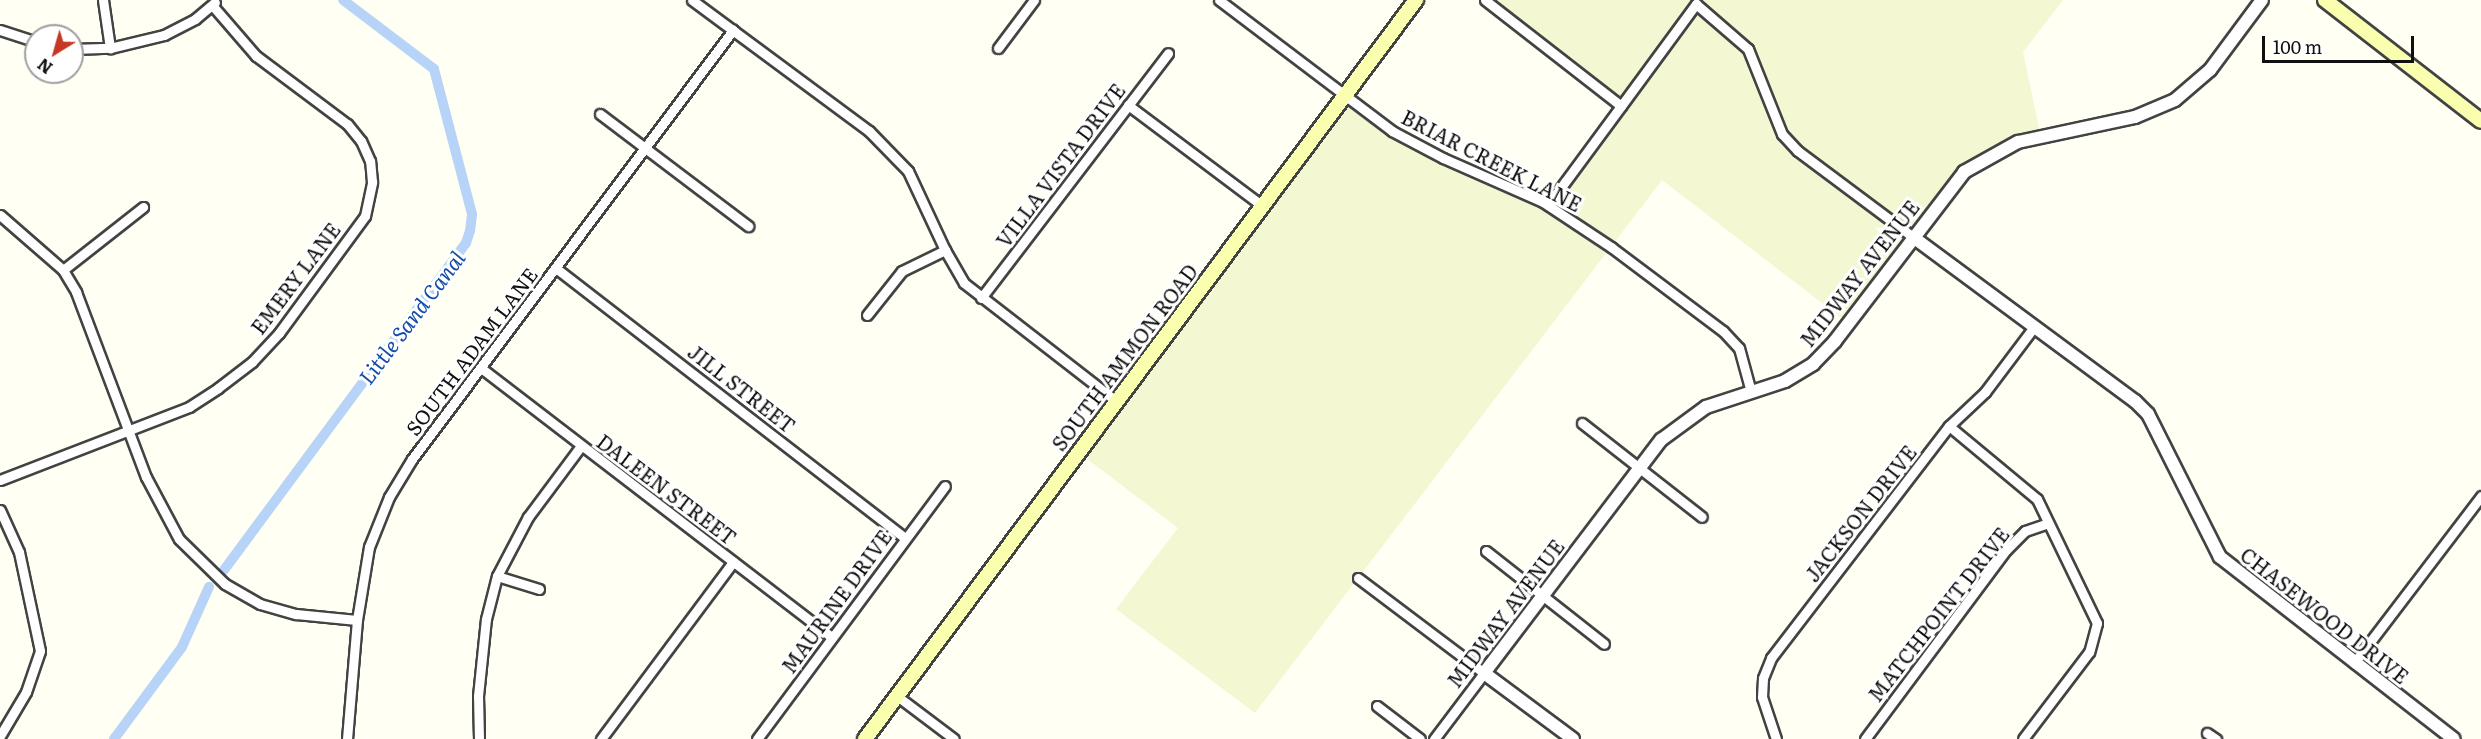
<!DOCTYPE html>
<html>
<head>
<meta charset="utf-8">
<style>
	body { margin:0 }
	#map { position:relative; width:2481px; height:739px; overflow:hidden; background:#fffff4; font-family:Literata,serif }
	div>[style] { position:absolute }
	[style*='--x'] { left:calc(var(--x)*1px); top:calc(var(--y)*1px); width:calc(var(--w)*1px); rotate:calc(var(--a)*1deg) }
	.farmland>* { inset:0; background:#f3f7d2 }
	.canal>* { height:10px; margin:-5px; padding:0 5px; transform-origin:5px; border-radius:5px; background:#b7d4f8 }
	.roads { filter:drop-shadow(2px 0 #434343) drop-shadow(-2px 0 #434343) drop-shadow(0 2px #434343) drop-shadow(0 -2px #434343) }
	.minor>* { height:9px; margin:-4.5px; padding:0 4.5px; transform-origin:4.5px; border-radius:4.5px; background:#fff }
	.tertiary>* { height:12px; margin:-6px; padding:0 6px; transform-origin:6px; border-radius:6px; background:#fff }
	.secondary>* { height:14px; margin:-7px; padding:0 7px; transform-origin:7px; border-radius:7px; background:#f9ffaf }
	span { translate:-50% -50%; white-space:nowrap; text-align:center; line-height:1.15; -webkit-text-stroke:6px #fff; paint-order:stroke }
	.street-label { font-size:20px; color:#101010 }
	.water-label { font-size:21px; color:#144da8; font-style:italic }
	.north { position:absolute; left:24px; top:24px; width:60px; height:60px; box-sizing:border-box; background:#fff; border:2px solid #9f9f9f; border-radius:50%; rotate:217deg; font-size:16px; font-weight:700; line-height:24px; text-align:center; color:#101010 }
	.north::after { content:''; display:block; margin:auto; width:21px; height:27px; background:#c63823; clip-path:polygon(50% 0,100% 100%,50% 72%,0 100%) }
	.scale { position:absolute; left:2262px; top:36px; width:152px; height:27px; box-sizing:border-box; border:3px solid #101010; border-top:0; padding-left:8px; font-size:18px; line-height:21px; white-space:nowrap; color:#101010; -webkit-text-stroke:4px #fff; paint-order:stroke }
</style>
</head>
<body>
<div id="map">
	<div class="farmland">
		<div style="clip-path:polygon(1485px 0,2063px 0,2023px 52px,2041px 137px,1964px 172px,1848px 323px,1662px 180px,1255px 713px,1116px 609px,1178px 528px,1078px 452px,1344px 96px,1392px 131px,1552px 207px,1628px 108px)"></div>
	</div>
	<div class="canal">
		<div style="--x:224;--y:570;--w:407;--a:-53.5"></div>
		<div style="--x:466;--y:243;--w:13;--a:-72"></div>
		<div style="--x:470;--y:231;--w:17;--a:-83"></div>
		<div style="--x:472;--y:214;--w:150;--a:-104.7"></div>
		<div style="--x:434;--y:69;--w:114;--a:-142.8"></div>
		<div style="--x:114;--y:739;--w:114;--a:-53.5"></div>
		<div style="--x:182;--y:647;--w:66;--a:-65.8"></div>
	</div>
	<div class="roads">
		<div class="minor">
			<div style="--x:103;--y:0;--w:49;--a:81.7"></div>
			<div style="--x:692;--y:0;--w:220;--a:36.5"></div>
			<div style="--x:869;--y:131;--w:56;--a:45.7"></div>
			<div style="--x:908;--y:171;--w:87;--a:64.9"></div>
			<div style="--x:945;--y:250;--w:38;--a:60"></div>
			<div style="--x:964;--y:283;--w:192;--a:37.8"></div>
			<div style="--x:1219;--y:0;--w:217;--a:37.1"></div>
			<div style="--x:1392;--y:131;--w:58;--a:27.9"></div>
			<div style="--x:1443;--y:158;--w:109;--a:23.7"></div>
			<div style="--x:1543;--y:202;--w:82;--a:33.5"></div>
			<div style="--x:1611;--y:247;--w:140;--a:36.9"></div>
			<div style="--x:1723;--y:331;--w:23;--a:47"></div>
			<div style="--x:1739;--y:348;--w:46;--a:74.7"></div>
			<div style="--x:1485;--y:0;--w:172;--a:37.9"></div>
			<div style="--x:1621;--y:106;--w:123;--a:126.4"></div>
			<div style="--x:0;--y:30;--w:38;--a:18"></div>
			<div style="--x:998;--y:48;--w:60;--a:-53.1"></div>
			<div style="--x:72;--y:49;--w:38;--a:-2"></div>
			<div style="--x:110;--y:48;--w:56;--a:-13.5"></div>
			<div style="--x:164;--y:35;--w:35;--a:-27"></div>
			<div style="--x:195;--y:19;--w:26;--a:-40"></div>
			<div style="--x:1128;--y:105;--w:166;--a:36.9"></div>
			<div style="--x:1621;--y:106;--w:127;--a:-53.7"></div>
			<div style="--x:1696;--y:4;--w:69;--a:40.9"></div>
			<div style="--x:1748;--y:49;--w:92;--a:68.2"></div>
			<div style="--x:1782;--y:134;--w:23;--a:47"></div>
			<div style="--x:1798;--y:151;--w:144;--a:36.8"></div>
			<div style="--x:600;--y:114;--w:186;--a:37.1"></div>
			<div style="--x:0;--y:215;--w:84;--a:41.1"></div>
			<div style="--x:63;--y:270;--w:26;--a:59"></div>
			<div style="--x:76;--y:292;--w:198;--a:69.3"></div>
			<div style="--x:146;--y:477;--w:70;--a:62"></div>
			<div style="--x:179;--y:539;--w:64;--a:44.4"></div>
			<div style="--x:225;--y:584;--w:40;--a:29.7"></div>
			<div style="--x:260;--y:604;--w:37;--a:16"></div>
			<div style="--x:296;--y:614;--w:61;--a:5.6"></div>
			<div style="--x:557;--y:269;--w:440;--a:37.7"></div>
			<div style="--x:63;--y:270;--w:102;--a:-38.2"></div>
			<div style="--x:981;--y:298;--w:308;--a:-52.6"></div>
			<div style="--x:867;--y:315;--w:56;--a:-51.5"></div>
			<div style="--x:902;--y:271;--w:48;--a:-26"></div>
			<div style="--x:481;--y:368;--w:442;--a:37.5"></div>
			<div style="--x:1582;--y:423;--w:152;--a:38.1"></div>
			<div style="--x:1949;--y:426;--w:114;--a:39.7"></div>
			<div style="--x:2037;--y:499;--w:138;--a:64.2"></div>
			<div style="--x:2097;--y:623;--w:30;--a:105"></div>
			<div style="--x:2089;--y:652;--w:109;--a:127.2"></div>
			<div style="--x:0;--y:480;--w:203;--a:-21.1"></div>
			<div style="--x:189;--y:407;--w:35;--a:-33"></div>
			<div style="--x:218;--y:388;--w:43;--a:-37.4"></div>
			<div style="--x:252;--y:362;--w:40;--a:-47"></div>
			<div style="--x:279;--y:333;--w:145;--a:-53.7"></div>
			<div style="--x:365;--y:216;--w:35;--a:-78"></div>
			<div style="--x:372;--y:182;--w:21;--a:-95"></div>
			<div style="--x:370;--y:161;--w:22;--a:-114"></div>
			<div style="--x:361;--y:141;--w:22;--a:-129"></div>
			<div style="--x:347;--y:124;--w:114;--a:-143.2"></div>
			<div style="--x:256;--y:56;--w:67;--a:-130.8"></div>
			<div style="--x:0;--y:510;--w:46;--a:65.7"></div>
			<div style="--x:19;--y:552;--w:101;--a:78"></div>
			<div style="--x:40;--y:651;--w:43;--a:108.9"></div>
			<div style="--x:26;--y:692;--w:51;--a:120.6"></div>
			<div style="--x:1486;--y:551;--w:150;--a:38.2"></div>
			<div style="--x:497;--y:576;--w:44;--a:17.2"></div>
			<div style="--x:1358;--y:578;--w:158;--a:37"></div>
			<div style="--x:1484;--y:673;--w:83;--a:127.1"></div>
			<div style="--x:2354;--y:663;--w:210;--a:-52.7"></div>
			<div style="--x:897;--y:696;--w:71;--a:37"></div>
			<div style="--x:1377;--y:706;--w:54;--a:37.5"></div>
			<div style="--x:2207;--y:733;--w:11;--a:34"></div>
			<div style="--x:347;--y:739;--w:119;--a:-85.2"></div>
			<div style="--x:357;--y:620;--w:74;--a:-80.7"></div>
			<div style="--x:369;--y:547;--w:54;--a:-68.2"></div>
			<div style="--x:389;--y:497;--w:44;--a:-58.8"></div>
			<div style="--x:412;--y:459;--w:536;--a:-53.19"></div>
			<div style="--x:479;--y:739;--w:43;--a:-91.3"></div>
			<div style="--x:478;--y:696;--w:77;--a:-84.1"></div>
			<div style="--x:486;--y:619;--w:44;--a:-75.7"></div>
			<div style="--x:497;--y:576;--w:67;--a:-62.3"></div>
			<div style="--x:528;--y:517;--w:89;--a:-53.3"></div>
			<div style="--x:601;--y:739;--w:221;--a:-53.3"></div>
			<div style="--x:757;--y:739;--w:315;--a:-53.4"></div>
			<div style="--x:1776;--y:739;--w:44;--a:-108.4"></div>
			<div style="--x:1762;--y:697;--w:19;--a:-87"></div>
			<div style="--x:1763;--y:678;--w:22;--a:-68"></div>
			<div style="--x:1771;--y:658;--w:292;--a:-52.5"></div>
			<div style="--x:1949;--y:426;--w:50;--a:-43.4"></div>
			<div style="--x:1985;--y:392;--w:81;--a:-53"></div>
			<div style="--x:1865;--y:739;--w:236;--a:-53.3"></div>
			<div style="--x:2006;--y:550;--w:27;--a:-45"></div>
			<div style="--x:2025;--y:531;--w:24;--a:-19"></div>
		</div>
		<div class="tertiary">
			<div style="--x:1913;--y:237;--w:276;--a:36.5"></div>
			<div style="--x:2135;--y:401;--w:18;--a:45"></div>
			<div style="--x:2148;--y:414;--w:160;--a:63.3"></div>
			<div style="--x:2220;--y:557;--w:296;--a:37.9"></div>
			<div style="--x:1573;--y:739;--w:111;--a:-143.4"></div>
			<div style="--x:1484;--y:673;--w:293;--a:-52.8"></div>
			<div style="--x:1661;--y:440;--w:56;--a:-36.3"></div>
			<div style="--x:1706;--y:407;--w:83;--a:-18.2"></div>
			<div style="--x:1785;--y:381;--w:33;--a:-31"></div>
			<div style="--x:1813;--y:364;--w:32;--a:-46"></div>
			<div style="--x:1835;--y:341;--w:213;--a:-52.6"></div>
			<div style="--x:1964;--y:172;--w:62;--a:-29.1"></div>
			<div style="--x:2018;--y:142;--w:120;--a:-12.1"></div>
			<div style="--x:2135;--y:117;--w:43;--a:-23"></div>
			<div style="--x:2175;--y:100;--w:46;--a:-40.6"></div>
			<div style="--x:2210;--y:70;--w:87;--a:-53.4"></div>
		</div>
		<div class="secondary">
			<div style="--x:2325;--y:0;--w:197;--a:37.8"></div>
			<div style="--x:865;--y:739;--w:922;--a:-53.29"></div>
		</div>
	</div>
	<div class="street-label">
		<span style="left:1492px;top:160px;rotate:27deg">BRIAR CREEK LANE</span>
		<span style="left:1060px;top:165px;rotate:-53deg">VILLA VISTA DRIVE</span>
		<span style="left:1859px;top:273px;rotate:-52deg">MIDWAY AVENUE</span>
		<span style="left:295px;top:278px;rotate:-53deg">EMERY LANE</span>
		<span style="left:471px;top:351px;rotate:-53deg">SOUTH ADAM LANE</span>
		<span style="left:1124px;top:357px;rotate:-53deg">SOUTH AMMON ROAD</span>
		<span style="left:742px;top:388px;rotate:38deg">JILL STREET</span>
		<span style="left:667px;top:489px;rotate:37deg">DALEEN STREET</span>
		<span style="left:1860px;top:513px;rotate:-52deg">JACKSON DRIVE</span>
		<span style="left:836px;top:601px;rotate:-54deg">MAURINE DRIVE</span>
		<span style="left:1505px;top:613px;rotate:-53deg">MIDWAY AVENUE</span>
		<span style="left:1938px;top:614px;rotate:-52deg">MATCHPOINT DRIVE</span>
		<span style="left:2325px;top:615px;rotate:38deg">CHASEWOOD DRIVE</span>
	</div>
	<div class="water-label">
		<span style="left:411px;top:317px;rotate:-53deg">Little Sand Canal</span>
	</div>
	<div class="north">N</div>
	<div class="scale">100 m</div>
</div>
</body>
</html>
